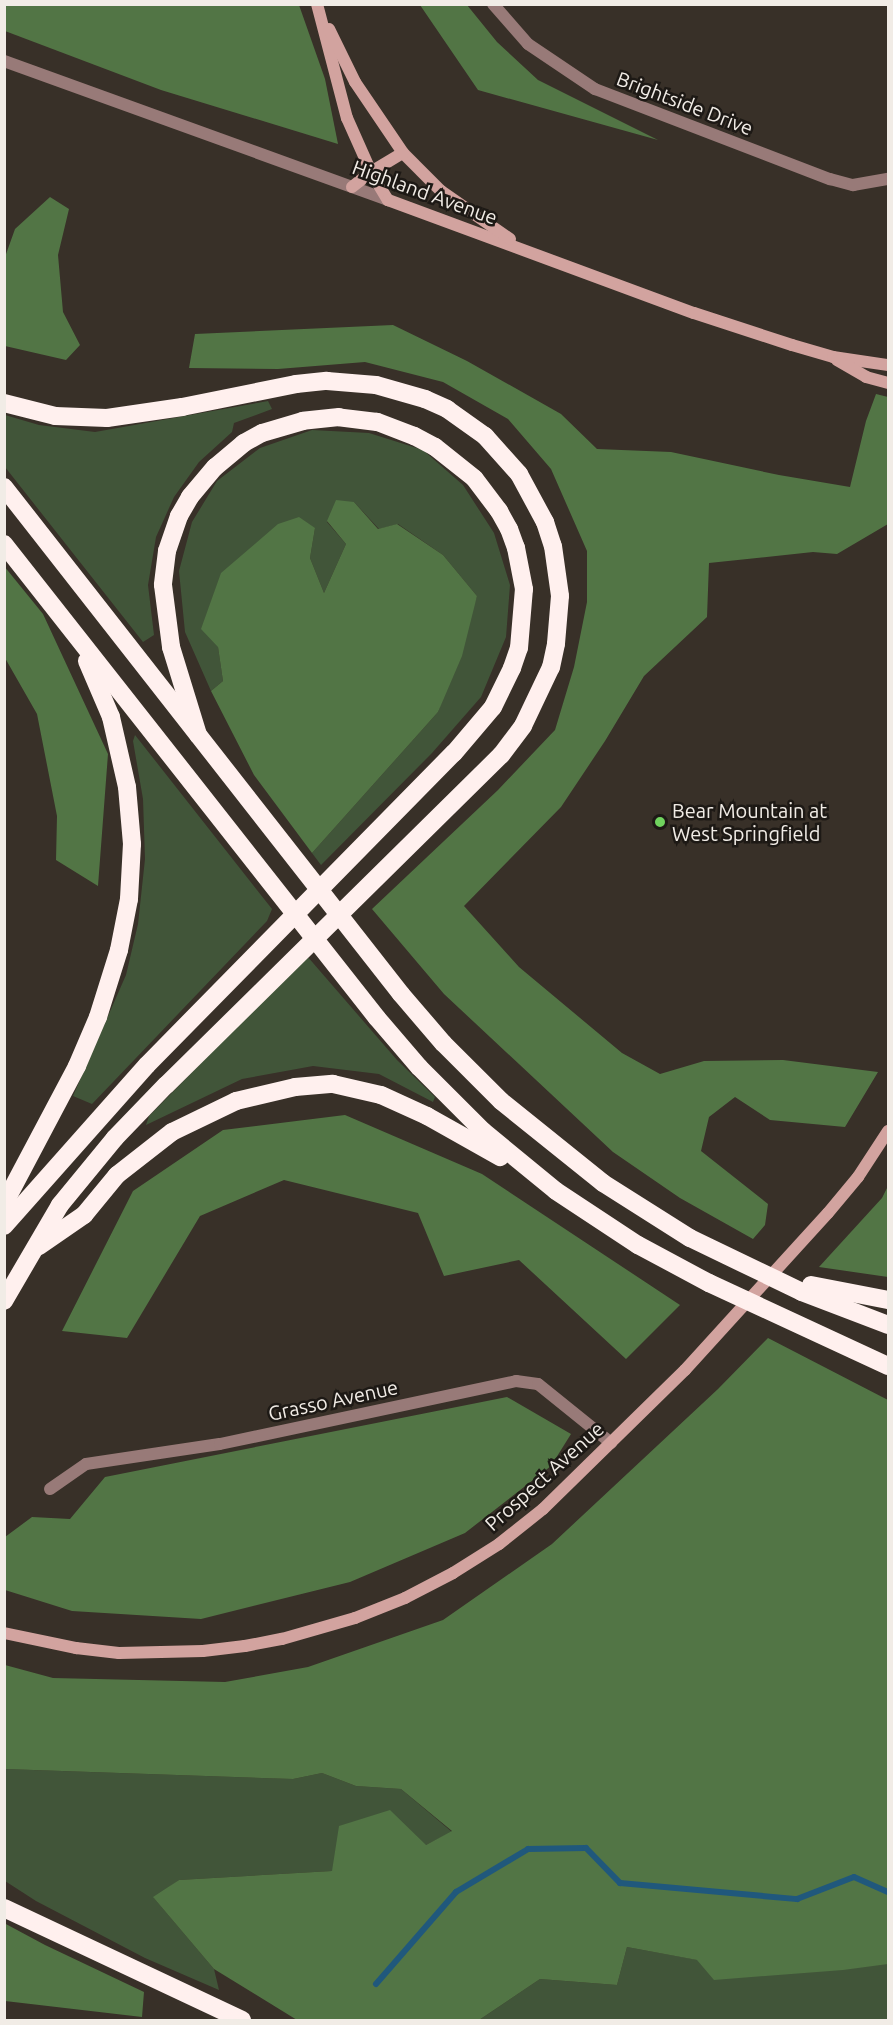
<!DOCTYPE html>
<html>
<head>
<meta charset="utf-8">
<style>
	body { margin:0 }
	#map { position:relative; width:893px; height:2025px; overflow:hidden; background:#383028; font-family:Ubuntu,sans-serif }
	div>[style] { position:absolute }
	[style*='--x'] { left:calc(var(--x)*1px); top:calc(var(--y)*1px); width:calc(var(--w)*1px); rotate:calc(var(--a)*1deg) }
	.green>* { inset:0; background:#415539 }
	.forest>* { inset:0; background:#527545 }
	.stream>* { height:6px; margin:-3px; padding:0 3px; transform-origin:3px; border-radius:3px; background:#20587c }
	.street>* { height:12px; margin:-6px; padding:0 6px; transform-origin:6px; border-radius:6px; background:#987a78 }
	.secondary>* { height:12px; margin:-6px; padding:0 6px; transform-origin:6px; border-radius:6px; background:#d2a39f }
	.highway>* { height:18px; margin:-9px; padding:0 9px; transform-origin:9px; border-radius:9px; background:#fff0ee }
	.dots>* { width:16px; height:16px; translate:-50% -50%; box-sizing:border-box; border:3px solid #1d1915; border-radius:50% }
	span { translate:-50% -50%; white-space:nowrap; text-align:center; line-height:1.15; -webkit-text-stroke:5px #1d1915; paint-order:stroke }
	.street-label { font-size:20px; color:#f1ece6 }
	.poi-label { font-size:20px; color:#f1ece6 }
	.left { translate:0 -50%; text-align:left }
	.frame { position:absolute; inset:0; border:6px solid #f1ece6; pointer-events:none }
</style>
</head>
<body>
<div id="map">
	<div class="green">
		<div style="clip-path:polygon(268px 401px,272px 409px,234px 423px,232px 432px,199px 462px,174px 497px,156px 537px,148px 585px,154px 635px,143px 642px,5px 467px,5px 415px,39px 425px,95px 432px)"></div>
		<div style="clip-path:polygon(312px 430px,369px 433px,423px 450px,463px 485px,494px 533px,510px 585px,506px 637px,481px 697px,432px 753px,321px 865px,312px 853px,438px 712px,477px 596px,443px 555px,398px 524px,379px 529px,354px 502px,327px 522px,346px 544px,324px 593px,310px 558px,315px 528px,218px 647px,223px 681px,211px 691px,185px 632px,179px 571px,192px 522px,217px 481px,260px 448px)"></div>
		<div style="clip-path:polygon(135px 735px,272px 909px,267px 921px,92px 1104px,73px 1096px,126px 975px,138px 924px,145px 859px,143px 799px,133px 741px)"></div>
		<div style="clip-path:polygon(307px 956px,397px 1060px,435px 1097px,433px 1102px,379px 1074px,313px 1066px,242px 1079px,146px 1125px,149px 1116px)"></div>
		<div style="clip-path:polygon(4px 1769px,293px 1779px,322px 1773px,356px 1786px,401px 1789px,452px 1832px,426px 1845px,332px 1871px,179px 1880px,154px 1898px,214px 1969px,219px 1990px,145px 1958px,36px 1901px,5px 1881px)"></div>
		<div style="clip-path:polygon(627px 1947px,698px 1960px,886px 1963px,888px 1964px,888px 2020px,479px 2020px,540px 1979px,617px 1985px)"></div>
	</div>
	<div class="forest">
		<div style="clip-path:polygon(4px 5px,299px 5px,325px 79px,338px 144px,161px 90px,5px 31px)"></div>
		<div style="clip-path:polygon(420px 5px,467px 5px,497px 42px,538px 80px,658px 140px,478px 90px)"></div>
		<div style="clip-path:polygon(50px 197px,69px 209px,58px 255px,63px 312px,80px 345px,66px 360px,5px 346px,5px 257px,15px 229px)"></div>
		<div style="clip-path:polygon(393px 325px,467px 361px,561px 414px,597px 449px,671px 452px,779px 475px,850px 487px,866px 421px,876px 394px,888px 397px,888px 524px,837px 554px,813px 552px,709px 563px,707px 617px,644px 676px,605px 741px,561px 807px,464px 906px,519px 967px,622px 1053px,660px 1074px,704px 1061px,783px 1060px,878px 1072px,845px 1127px,770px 1120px,735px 1097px,709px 1117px,701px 1151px,768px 1204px,765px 1225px,753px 1239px,680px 1198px,613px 1152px,444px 994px,372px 909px,498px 790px,555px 730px,574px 667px,587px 602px,587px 551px,551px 469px,508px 419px,443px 382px,365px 362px,278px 369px,189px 368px,195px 334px)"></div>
		<div style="clip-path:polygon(336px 500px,354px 502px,378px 529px,397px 524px,443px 555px,477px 596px,462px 656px,438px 712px,312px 853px,254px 775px,211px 691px,223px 681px,218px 647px,201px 629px,221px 573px,278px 524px,299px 517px,315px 528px,310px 558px,324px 593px,346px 544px,327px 521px)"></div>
		<div style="clip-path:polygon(4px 566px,43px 614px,108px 754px,98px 886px,56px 860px,57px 816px,37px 714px,5px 658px)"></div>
		<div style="clip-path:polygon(345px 1115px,482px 1174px,680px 1305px,626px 1359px,519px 1260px,444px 1276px,418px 1213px,284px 1180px,200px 1216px,127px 1338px,62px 1331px,133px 1191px,223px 1130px)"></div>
		<div style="clip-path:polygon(888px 1186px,888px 1277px,819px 1267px,882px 1198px)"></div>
		<div style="clip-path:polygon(768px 1338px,888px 1400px,888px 1964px,843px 1970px,714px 1980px,697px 1960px,627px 1947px,617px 1985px,540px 1979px,479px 2020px,297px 2020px,214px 1969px,153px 1897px,179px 1880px,332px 1871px,339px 1826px,390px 1810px,426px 1845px,452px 1831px,401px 1789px,356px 1786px,322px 1773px,293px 1779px,5px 1769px,5px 1665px,53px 1678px,225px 1682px,308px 1667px,443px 1620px,552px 1544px,718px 1389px)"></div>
		<div style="clip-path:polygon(507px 1397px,571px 1434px,551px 1466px,465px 1533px,350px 1582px,201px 1619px,72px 1611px,5px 1590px,5px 1537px,32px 1517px,70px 1519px,105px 1477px)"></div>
		<div style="clip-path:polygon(4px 1923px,45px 1945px,144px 1992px,142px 2017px,5px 2001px)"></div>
	</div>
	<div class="stream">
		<div style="--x:376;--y:1984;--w:122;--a:-49"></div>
		<div style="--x:456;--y:1892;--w:84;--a:-30.8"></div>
		<div style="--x:528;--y:1849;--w:58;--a:-1"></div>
		<div style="--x:586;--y:1848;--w:49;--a:45.8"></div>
		<div style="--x:620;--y:1883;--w:178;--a:5.2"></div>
		<div style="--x:797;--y:1899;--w:61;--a:-21.1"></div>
		<div style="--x:854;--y:1877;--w:37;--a:24"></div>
	</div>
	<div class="street">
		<div style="--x:493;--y:4;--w:53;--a:48.8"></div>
		<div style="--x:528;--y:44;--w:81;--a:33.9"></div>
		<div style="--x:595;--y:89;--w:252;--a:21"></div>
		<div style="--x:830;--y:179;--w:24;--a:15"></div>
		<div style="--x:853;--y:185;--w:36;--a:-10"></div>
		<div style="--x:4;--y:61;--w:408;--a:19.9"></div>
		<div style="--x:50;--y:1489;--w:44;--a:-34.8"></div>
		<div style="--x:86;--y:1464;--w:135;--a:-8.5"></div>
		<div style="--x:220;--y:1444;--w:303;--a:-12"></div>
		<div style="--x:516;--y:1381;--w:22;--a:8"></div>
		<div style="--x:538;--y:1384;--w:94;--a:38.9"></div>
	</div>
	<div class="secondary">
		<div style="--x:317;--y:4;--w:118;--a:75.3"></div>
		<div style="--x:347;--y:118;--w:59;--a:66"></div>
		<div style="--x:371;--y:172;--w:33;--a:59"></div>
		<div style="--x:388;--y:200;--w:326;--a:20.3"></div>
		<div style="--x:694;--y:313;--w:103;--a:18.1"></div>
		<div style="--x:792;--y:345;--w:43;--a:16.3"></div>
		<div style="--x:833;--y:357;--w:56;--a:8.3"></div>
		<div style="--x:329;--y:29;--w:59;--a:63.9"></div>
		<div style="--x:355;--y:82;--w:86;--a:55.9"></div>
		<div style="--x:403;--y:153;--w:54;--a:45"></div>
		<div style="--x:441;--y:191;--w:84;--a:34.8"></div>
		<div style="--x:352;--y:187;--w:24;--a:-38"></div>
		<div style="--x:371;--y:172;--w:37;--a:-31"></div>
		<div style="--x:837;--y:360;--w:34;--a:30"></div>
		<div style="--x:866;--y:377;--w:23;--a:15"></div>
		<div style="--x:4;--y:1633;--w:74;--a:11.8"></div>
		<div style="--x:76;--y:1648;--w:43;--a:6.6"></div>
		<div style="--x:119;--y:1653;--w:84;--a:-1.4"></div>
		<div style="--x:203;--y:1651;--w:42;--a:-6.8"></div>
		<div style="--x:245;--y:1646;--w:38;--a:-11"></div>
		<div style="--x:282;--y:1639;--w:76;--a:-16"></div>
		<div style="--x:355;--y:1618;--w:54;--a:-21.8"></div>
		<div style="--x:405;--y:1598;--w:54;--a:-27.5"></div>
		<div style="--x:453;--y:1573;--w:54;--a:-32.2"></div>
		<div style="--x:499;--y:1544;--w:56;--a:-38.5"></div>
		<div style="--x:543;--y:1509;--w:199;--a:-44.4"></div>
		<div style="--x:685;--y:1370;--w:212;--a:-47.7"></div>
		<div style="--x:828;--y:1213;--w:47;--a:-50.2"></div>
		<div style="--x:858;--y:1177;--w:55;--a:-56.9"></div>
	</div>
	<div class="highway">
		<div style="--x:4;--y:403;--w:53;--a:14.3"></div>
		<div style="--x:55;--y:416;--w:52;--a:2.2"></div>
		<div style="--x:107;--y:418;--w:76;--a:-8.3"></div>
		<div style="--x:182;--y:407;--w:116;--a:-11.4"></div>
		<div style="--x:296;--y:384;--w:31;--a:-6"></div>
		<div style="--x:327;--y:381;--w:49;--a:4.7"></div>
		<div style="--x:376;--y:385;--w:51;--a:15.9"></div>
		<div style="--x:425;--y:399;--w:24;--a:24"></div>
		<div style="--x:447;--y:409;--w:47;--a:35.4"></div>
		<div style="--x:485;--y:436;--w:51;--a:48.2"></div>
		<div style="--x:519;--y:474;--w:55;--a:61.6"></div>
		<div style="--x:545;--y:522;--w:25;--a:72"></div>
		<div style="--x:553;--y:546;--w:50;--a:82"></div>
		<div style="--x:560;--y:596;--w:48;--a:94.8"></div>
		<div style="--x:556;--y:644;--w:24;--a:102"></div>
		<div style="--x:551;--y:667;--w:65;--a:115.4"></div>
		<div style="--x:523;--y:726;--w:36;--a:127"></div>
		<div style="--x:501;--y:755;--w:470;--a:135.4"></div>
		<div style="--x:166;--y:1085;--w:74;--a:133.9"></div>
		<div style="--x:115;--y:1138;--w:87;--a:129.4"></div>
		<div style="--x:60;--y:1205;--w:111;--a:120.3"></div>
		<div style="--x:4;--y:487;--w:644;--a:51.94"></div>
		<div style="--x:401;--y:994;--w:65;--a:49.4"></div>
		<div style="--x:443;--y:1043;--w:82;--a:45"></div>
		<div style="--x:501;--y:1101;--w:131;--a:38.8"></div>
		<div style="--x:603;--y:1183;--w:103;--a:32.3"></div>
		<div style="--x:690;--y:1238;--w:124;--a:25.7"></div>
		<div style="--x:802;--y:1292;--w:92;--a:21"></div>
		<div style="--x:4;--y:544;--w:603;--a:51.8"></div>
		<div style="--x:377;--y:1018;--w:65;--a:49.4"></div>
		<div style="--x:419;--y:1067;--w:91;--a:45"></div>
		<div style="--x:483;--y:1131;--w:94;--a:39.4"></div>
		<div style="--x:556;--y:1191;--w:98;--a:33.4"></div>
		<div style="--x:638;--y:1245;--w:81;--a:28.2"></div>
		<div style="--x:709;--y:1283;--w:197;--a:24.9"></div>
		<div style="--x:4;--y:1204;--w:156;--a:-62.1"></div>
		<div style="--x:77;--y:1066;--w:53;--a:-66.8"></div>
		<div style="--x:98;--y:1017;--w:70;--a:-72.6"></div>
		<div style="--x:119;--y:950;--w:52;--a:-78.9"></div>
		<div style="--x:129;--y:899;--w:55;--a:-86.9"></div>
		<div style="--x:132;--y:844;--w:57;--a:-95"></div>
		<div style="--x:127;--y:787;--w:72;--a:-102.9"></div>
		<div style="--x:111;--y:717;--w:61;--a:-113.2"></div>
		<div style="--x:4;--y:1226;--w:215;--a:-48.4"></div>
		<div style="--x:147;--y:1065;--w:438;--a:-45.5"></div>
		<div style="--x:454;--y:753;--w:60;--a:-49.7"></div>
		<div style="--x:493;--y:707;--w:43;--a:-64"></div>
		<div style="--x:512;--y:668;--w:21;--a:-71"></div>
		<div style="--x:519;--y:648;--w:59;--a:-85.2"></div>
		<div style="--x:524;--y:589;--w:42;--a:-101"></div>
		<div style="--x:516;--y:548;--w:20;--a:-110"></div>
		<div style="--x:509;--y:529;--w:21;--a:-119"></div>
		<div style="--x:499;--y:511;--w:41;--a:-127.1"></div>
		<div style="--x:474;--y:478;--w:50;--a:-141.5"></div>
		<div style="--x:435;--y:447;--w:24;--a:-152"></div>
		<div style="--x:414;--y:436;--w:40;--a:-159"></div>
		<div style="--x:377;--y:422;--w:38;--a:-173"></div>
		<div style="--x:339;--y:417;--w:36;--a:174"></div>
		<div style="--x:303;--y:421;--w:43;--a:163.7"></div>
		<div style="--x:262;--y:433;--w:21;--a:151"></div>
		<div style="--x:244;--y:443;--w:38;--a:140"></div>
		<div style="--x:215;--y:467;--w:39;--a:130"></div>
		<div style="--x:190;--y:497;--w:22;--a:120"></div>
		<div style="--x:179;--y:516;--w:37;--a:109"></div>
		<div style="--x:167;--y:551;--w:34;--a:97"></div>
		<div style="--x:163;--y:585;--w:63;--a:82.6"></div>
		<div style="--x:171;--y:647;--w:92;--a:72.9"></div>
		<div style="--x:39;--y:1246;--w:55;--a:-34.6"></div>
		<div style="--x:84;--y:1215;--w:52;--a:-50.5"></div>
		<div style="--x:117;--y:1175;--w:70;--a:-38"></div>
		<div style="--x:172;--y:1132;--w:71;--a:-25.8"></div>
		<div style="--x:236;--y:1101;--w:61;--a:-13.3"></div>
		<div style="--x:295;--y:1087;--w:38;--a:-5"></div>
		<div style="--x:333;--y:1084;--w:49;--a:12.9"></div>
		<div style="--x:381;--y:1095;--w:51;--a:24.5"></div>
		<div style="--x:427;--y:1116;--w:84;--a:29.3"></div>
		<div style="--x:811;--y:1285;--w:78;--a:11"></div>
		<div style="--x:4;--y:1908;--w:263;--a:25.2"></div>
	</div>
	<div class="dots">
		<div style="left:660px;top:822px;background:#70d35e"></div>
	</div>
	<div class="street-label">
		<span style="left:685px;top:103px;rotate:21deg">Brightside Drive</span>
		<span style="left:425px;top:192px;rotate:20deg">Highland Avenue</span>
		<span style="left:333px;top:1400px;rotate:-12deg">Grasso Avenue</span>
		<span style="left:544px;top:1476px;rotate:-42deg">Prospect Avenue</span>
	</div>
	<div class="poi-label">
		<span class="left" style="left:672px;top:822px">Bear Mountain at<br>West Springfield</span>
	</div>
	<div class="frame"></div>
</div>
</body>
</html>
